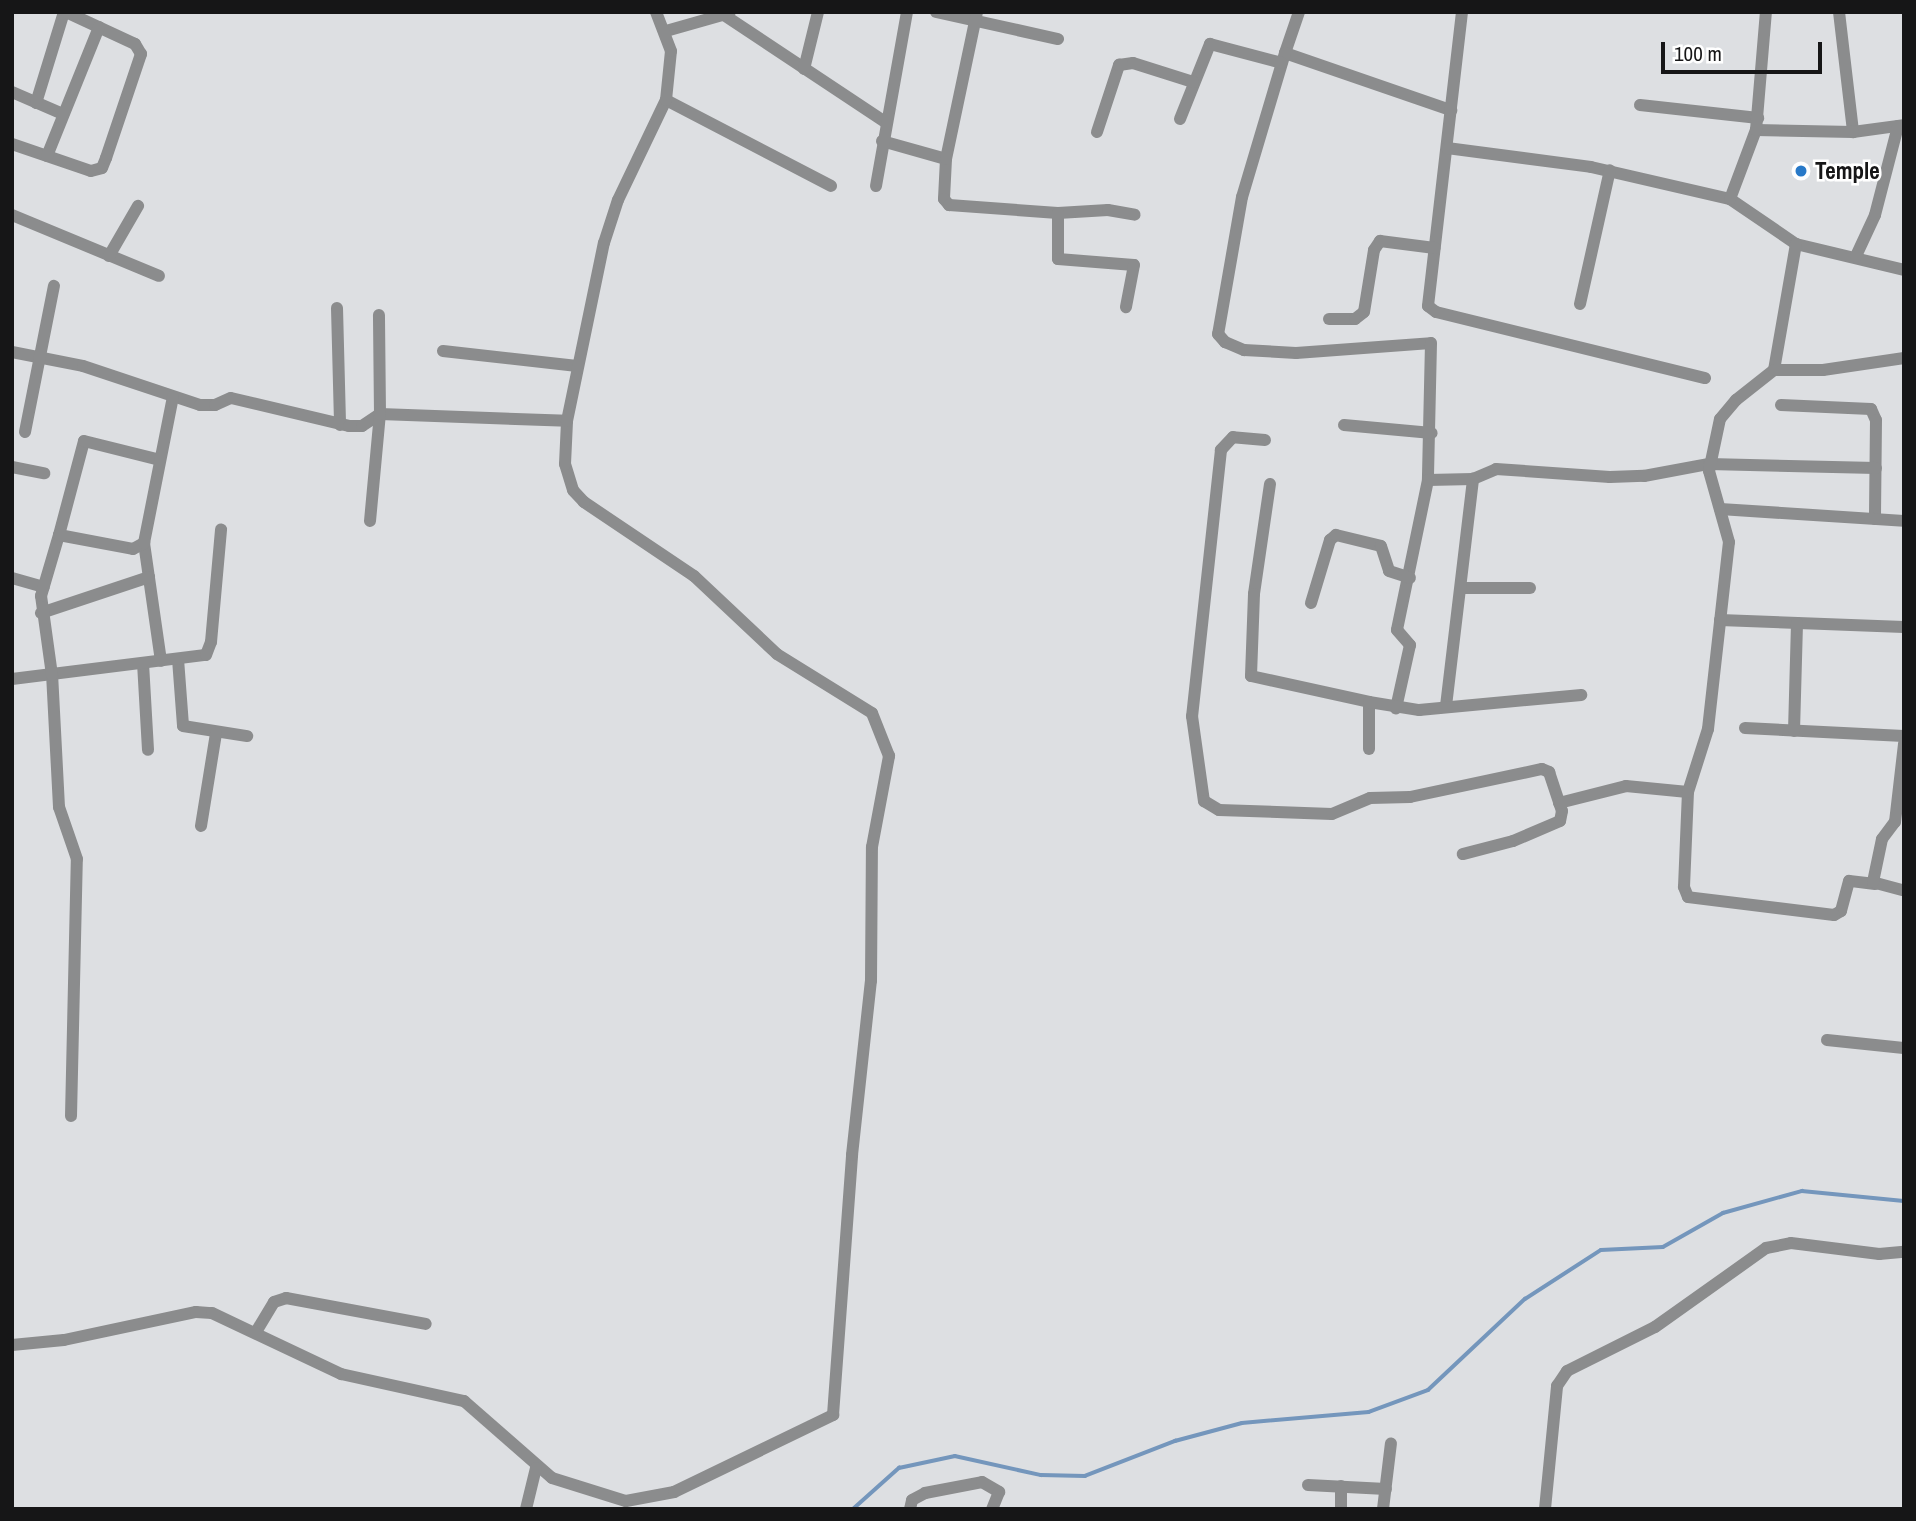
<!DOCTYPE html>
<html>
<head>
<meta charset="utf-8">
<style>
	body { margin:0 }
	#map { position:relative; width:1916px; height:1521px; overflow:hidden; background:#dddfe2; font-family:"Archivo Narrow",sans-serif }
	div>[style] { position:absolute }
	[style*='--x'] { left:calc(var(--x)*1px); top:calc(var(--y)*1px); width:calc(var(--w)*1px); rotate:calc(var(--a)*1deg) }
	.stream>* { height:3.5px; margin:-1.75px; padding:0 1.75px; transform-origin:1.75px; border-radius:1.75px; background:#7496bc }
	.minor>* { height:12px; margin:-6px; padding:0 6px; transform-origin:6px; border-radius:6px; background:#8b8c8d }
	.dots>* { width:19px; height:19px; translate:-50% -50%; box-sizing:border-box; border:4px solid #fff; border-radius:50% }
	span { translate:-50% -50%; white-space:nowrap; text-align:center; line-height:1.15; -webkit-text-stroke:5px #fff; paint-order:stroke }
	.poi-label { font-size:23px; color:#161617; font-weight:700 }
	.left { translate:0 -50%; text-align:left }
	.frame { position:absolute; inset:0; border:14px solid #161617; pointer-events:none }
	.scale { position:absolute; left:1661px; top:42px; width:161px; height:32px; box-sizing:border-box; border:4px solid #161617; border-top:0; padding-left:9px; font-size:21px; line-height:24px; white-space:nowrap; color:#161617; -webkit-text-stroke:5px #fff; paint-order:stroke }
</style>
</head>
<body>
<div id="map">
	<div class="stream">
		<div style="--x:853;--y:1509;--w:62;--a:-41.7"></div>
		<div style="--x:899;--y:1468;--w:57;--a:-12.1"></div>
		<div style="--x:955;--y:1456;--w:88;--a:12.5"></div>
		<div style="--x:1041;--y:1475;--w:44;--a:1.3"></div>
		<div style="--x:1085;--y:1476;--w:97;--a:-21.3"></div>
		<div style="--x:1175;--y:1441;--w:69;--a:-15"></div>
		<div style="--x:1242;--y:1423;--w:127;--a:-5"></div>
		<div style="--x:1369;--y:1412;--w:63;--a:-20.4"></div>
		<div style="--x:1428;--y:1390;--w:133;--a:-43.2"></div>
		<div style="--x:1525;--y:1299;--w:90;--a:-32.8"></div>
		<div style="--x:1601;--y:1250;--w:62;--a:-2.8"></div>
		<div style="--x:1663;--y:1247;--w:69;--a:-29.5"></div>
		<div style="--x:1723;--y:1213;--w:82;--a:-15.6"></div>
		<div style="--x:1802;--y:1191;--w:102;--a:5.6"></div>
	</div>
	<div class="minor">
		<div style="--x:936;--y:12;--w:125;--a:12.5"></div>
		<div style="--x:1299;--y:12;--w:43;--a:108.9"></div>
		<div style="--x:1285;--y:53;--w:176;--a:19"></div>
		<div style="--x:1462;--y:12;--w:296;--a:96.6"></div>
		<div style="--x:1428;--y:306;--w:10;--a:37"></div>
		<div style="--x:1436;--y:312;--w:277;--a:13.8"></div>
		<div style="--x:1839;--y:12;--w:121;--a:83.3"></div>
		<div style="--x:1853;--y:132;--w:51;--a:-7.8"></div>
		<div style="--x:724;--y:15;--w:193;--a:33.6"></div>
		<div style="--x:666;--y:31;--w:66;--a:-15.9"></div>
		<div style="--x:1285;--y:53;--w:150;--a:106.6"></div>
		<div style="--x:1242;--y:197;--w:139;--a:99.9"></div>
		<div style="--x:1218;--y:334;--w:11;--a:49"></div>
		<div style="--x:1225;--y:342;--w:21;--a:23"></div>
		<div style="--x:1244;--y:350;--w:52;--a:3.3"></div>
		<div style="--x:1296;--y:353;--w:135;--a:-4.2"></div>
		<div style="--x:1431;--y:343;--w:137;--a:91.3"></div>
		<div style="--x:1428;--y:480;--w:153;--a:101.7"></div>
		<div style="--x:1397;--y:630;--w:20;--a:49"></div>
		<div style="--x:1410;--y:645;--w:65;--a:102.5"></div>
		<div style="--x:804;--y:69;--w:59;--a:-76.2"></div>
		<div style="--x:12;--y:92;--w:56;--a:23.3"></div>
		<div style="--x:666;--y:100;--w:186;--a:27.5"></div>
		<div style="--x:36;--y:103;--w:95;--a:-72.9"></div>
		<div style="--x:1640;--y:105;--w:119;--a:6.3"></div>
		<div style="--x:1180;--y:119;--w:81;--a:-68.2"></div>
		<div style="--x:1210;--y:44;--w:74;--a:14.8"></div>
		<div style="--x:1756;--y:130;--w:97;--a:1.2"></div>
		<div style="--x:1097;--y:132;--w:71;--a:-71.8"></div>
		<div style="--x:1119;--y:65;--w:14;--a:-8"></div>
		<div style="--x:1133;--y:63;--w:63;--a:17.6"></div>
		<div style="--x:882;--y:141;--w:66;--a:15.7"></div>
		<div style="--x:946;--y:159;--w:40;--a:92.9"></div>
		<div style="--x:944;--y:199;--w:8;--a:50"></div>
		<div style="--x:949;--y:205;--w:109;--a:4.2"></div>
		<div style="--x:1058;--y:213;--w:50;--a:-3.4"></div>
		<div style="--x:1108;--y:210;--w:27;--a:10"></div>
		<div style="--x:12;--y:144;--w:83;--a:18.9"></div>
		<div style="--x:91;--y:171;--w:11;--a:-15"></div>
		<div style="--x:102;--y:168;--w:11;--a:-68"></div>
		<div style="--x:106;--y:158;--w:110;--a:-71.4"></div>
		<div style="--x:141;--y:54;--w:12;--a:-121"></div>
		<div style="--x:135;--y:44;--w:76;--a:-155.1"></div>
		<div style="--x:1447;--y:148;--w:145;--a:7.5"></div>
		<div style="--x:1591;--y:167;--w:143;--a:13"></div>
		<div style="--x:1730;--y:199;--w:80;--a:34.3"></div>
		<div style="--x:1796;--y:244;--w:111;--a:13.5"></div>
		<div style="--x:47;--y:156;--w:139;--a:-68"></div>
		<div style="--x:946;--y:159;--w:150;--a:-78.1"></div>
		<div style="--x:876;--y:186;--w:177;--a:-79.9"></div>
		<div style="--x:1730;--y:199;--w:74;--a:-69.4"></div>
		<div style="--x:1756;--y:130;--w:118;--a:-85.2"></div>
		<div style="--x:1058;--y:213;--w:46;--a:90"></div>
		<div style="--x:1058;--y:259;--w:76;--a:4.5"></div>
		<div style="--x:1134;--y:265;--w:43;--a:100.8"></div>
		<div style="--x:12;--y:215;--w:159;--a:22.5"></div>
		<div style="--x:109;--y:256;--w:58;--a:-59.9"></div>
		<div style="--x:1856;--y:256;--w:45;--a:-65.1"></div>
		<div style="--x:1875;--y:215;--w:92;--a:-75.5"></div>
		<div style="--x:1580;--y:304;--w:137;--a:-77.4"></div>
		<div style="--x:337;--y:308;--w:117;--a:88.5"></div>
		<div style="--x:1329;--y:319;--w:26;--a:0"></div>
		<div style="--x:1355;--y:319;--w:11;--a:-38"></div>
		<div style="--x:1364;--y:312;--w:63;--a:-80.8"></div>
		<div style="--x:1374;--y:250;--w:11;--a:-56"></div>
		<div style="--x:1380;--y:241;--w:55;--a:7.3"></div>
		<div style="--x:443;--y:351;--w:135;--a:6.4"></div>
		<div style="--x:12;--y:352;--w:72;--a:11.2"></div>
		<div style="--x:83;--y:366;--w:123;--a:18.4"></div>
		<div style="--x:200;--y:405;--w:15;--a:0"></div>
		<div style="--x:215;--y:405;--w:17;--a:-24"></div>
		<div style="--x:231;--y:398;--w:121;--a:13.3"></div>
		<div style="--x:349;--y:426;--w:13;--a:0"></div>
		<div style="--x:362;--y:426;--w:22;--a:-34"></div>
		<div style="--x:380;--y:414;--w:187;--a:2.1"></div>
		<div style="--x:1774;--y:370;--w:128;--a:-80.1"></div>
		<div style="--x:1781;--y:405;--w:90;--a:2.5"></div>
		<div style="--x:1871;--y:409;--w:12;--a:66"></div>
		<div style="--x:1876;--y:420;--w:99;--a:90.6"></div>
		<div style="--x:1344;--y:425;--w:88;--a:5.2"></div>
		<div style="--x:25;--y:432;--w:149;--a:-78.8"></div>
		<div style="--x:1265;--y:440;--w:32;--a:-175"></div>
		<div style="--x:1233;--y:437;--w:18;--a:133"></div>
		<div style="--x:1221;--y:450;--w:268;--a:96.2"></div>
		<div style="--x:1192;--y:716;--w:86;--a:82"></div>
		<div style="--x:1204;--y:801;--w:17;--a:31"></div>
		<div style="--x:1219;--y:810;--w:113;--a:2"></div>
		<div style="--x:1332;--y:814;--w:41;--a:-22.8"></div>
		<div style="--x:1370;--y:798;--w:40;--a:-1.4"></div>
		<div style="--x:1410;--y:797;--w:135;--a:-12"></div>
		<div style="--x:1542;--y:769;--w:8;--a:23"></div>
		<div style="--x:1549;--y:772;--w:41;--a:71.6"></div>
		<div style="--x:1562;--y:811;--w:10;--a:101"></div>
		<div style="--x:1560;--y:821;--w:51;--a:156.9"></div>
		<div style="--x:1513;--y:841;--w:52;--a:165.4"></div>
		<div style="--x:12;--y:467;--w:33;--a:11"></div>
		<div style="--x:1428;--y:480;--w:45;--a:-1.3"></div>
		<div style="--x:1473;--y:479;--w:25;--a:-23"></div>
		<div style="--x:1496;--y:469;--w:114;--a:4"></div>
		<div style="--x:1610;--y:477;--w:34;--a:-2"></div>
		<div style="--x:1644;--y:476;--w:66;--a:-10.5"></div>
		<div style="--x:1709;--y:464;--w:167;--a:1.4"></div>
		<div style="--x:1270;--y:484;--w:111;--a:98.3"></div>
		<div style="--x:1254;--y:594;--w:82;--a:92.1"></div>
		<div style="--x:1251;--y:676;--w:121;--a:12.4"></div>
		<div style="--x:1720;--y:509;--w:184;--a:3.7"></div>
		<div style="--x:370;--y:521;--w:107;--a:-84.7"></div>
		<div style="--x:380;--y:414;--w:99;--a:-90.6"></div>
		<div style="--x:59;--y:535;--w:97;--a:-75.1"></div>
		<div style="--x:84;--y:441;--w:78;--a:14"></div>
		<div style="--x:144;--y:543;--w:119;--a:81.8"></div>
		<div style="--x:12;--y:578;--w:33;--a:16"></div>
		<div style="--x:1461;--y:588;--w:69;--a:0"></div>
		<div style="--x:1311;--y:603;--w:66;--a:-73.2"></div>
		<div style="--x:1330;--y:540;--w:8;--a:-40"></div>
		<div style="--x:1336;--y:535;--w:46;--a:13.7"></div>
		<div style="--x:1381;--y:546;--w:26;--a:72"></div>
		<div style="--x:1389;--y:571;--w:22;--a:18"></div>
		<div style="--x:41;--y:613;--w:114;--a:-18.4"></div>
		<div style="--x:1720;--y:620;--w:184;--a:2.2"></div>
		<div style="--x:178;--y:659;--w:67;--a:85.7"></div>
		<div style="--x:183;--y:726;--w:65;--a:8.9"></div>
		<div style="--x:143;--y:663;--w:87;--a:86.7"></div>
		<div style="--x:12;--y:679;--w:195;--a:-7.1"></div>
		<div style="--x:206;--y:655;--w:14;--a:-69"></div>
		<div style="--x:211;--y:642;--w:113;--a:-84.9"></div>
		<div style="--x:1446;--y:706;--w:229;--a:-83.2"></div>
		<div style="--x:1745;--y:728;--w:159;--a:2.9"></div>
		<div style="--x:1794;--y:731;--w:108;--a:-88.4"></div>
		<div style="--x:1369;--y:749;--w:47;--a:-90"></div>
		<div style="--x:1369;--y:702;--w:51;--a:9.1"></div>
		<div style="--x:1419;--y:710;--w:163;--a:-5.3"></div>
		<div style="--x:1559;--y:803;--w:69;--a:-14.2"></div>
		<div style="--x:1626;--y:786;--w:62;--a:5.5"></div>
		<div style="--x:201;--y:826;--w:94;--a:-80.8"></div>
		<div style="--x:1875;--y:884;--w:26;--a:-173"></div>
		<div style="--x:1849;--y:881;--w:31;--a:105"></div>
		<div style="--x:1841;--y:911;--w:8;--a:150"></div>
		<div style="--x:1834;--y:915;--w:147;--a:-173"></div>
		<div style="--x:1688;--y:897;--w:11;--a:-112"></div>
		<div style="--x:1684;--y:887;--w:95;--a:-87.6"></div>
		<div style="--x:1688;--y:792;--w:66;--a:-72.4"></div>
		<div style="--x:1708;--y:729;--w:188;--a:-83.6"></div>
		<div style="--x:1729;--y:542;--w:74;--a:-105.7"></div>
		<div style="--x:1709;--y:471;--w:53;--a:-78.1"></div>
		<div style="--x:1720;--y:419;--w:25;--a:-50"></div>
		<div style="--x:1736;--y:400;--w:48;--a:-38.3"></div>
		<div style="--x:1774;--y:370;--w:49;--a:0"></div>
		<div style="--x:1823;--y:370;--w:82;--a:-8.4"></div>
		<div style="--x:1902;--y:890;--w:30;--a:-165"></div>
		<div style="--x:1873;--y:882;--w:44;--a:-78.2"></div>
		<div style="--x:1882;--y:839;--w:21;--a:-53"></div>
		<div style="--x:1895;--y:822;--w:79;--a:-83.4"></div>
		<div style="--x:1827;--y:1040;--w:77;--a:5.9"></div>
		<div style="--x:71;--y:1116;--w:257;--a:-88.7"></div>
		<div style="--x:77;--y:859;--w:55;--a:-109.1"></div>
		<div style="--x:59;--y:807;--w:132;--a:-93"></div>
		<div style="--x:52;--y:675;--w:80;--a:-97.9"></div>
		<div style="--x:41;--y:596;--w:64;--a:-73.6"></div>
		<div style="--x:59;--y:535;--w:75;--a:10.7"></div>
		<div style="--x:133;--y:549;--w:13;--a:-29"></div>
		<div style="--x:144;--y:543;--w:149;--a:-78.8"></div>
		<div style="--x:256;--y:1332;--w:35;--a:-59"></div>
		<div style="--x:274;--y:1302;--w:13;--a:-18"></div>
		<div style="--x:286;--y:1298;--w:142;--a:10.5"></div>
		<div style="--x:12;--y:1345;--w:52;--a:-5.5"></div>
		<div style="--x:64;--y:1340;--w:135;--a:-12"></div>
		<div style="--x:196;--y:1312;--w:16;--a:4"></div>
		<div style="--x:212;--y:1313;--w:143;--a:25.3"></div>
		<div style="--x:341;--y:1374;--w:126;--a:12.4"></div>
		<div style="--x:464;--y:1401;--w:117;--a:41.2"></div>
		<div style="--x:552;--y:1478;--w:77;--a:17.3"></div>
		<div style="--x:626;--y:1501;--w:49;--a:-10.6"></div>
		<div style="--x:674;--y:1492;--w:177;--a:-25.8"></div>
		<div style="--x:833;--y:1415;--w:261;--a:-85.8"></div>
		<div style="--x:852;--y:1155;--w:175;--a:-83.8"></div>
		<div style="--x:871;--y:981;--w:134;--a:-89.6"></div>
		<div style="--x:872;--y:847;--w:93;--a:-79.4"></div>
		<div style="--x:889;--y:756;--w:46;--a:-111.6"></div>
		<div style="--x:872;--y:713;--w:112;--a:-148.2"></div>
		<div style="--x:777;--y:654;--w:114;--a:-136.8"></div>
		<div style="--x:694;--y:576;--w:133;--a:-146.1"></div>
		<div style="--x:584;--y:502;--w:16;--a:-133"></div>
		<div style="--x:573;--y:490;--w:27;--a:-107"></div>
		<div style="--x:565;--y:464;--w:43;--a:-87.3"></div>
		<div style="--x:567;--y:421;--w:182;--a:-78.3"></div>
		<div style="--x:604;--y:243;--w:45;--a:-72"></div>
		<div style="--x:618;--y:200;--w:111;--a:-64.4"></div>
		<div style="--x:666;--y:100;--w:49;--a:-84.2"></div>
		<div style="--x:671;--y:51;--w:42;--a:-111"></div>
		<div style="--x:1308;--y:1485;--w:78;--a:2.9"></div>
		<div style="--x:526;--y:1509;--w:42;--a:-76.3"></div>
		<div style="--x:910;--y:1509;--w:9;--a:-77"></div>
		<div style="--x:912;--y:1500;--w:15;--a:-28"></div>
		<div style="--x:925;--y:1493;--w:58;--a:-10.9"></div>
		<div style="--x:982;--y:1482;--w:20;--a:30"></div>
		<div style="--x:999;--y:1492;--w:18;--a:112"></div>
		<div style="--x:1341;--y:1509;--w:23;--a:-90"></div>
		<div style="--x:1383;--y:1509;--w:66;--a:-83.1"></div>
		<div style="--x:1545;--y:1509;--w:124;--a:-84.4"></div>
		<div style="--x:1557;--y:1386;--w:18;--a:-56"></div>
		<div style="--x:1567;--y:1371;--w:98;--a:-26.6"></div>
		<div style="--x:1655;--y:1327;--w:136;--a:-35.4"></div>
		<div style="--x:1766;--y:1248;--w:25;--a:-11"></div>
		<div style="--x:1791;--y:1243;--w:89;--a:7.1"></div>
		<div style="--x:1879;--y:1254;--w:25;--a:-5"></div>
	</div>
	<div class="dots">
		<div style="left:1801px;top:171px;background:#2879c8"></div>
	</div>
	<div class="poi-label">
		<span class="left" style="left:1815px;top:171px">Temple</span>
	</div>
	<div class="frame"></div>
	<div class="scale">100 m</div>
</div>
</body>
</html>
